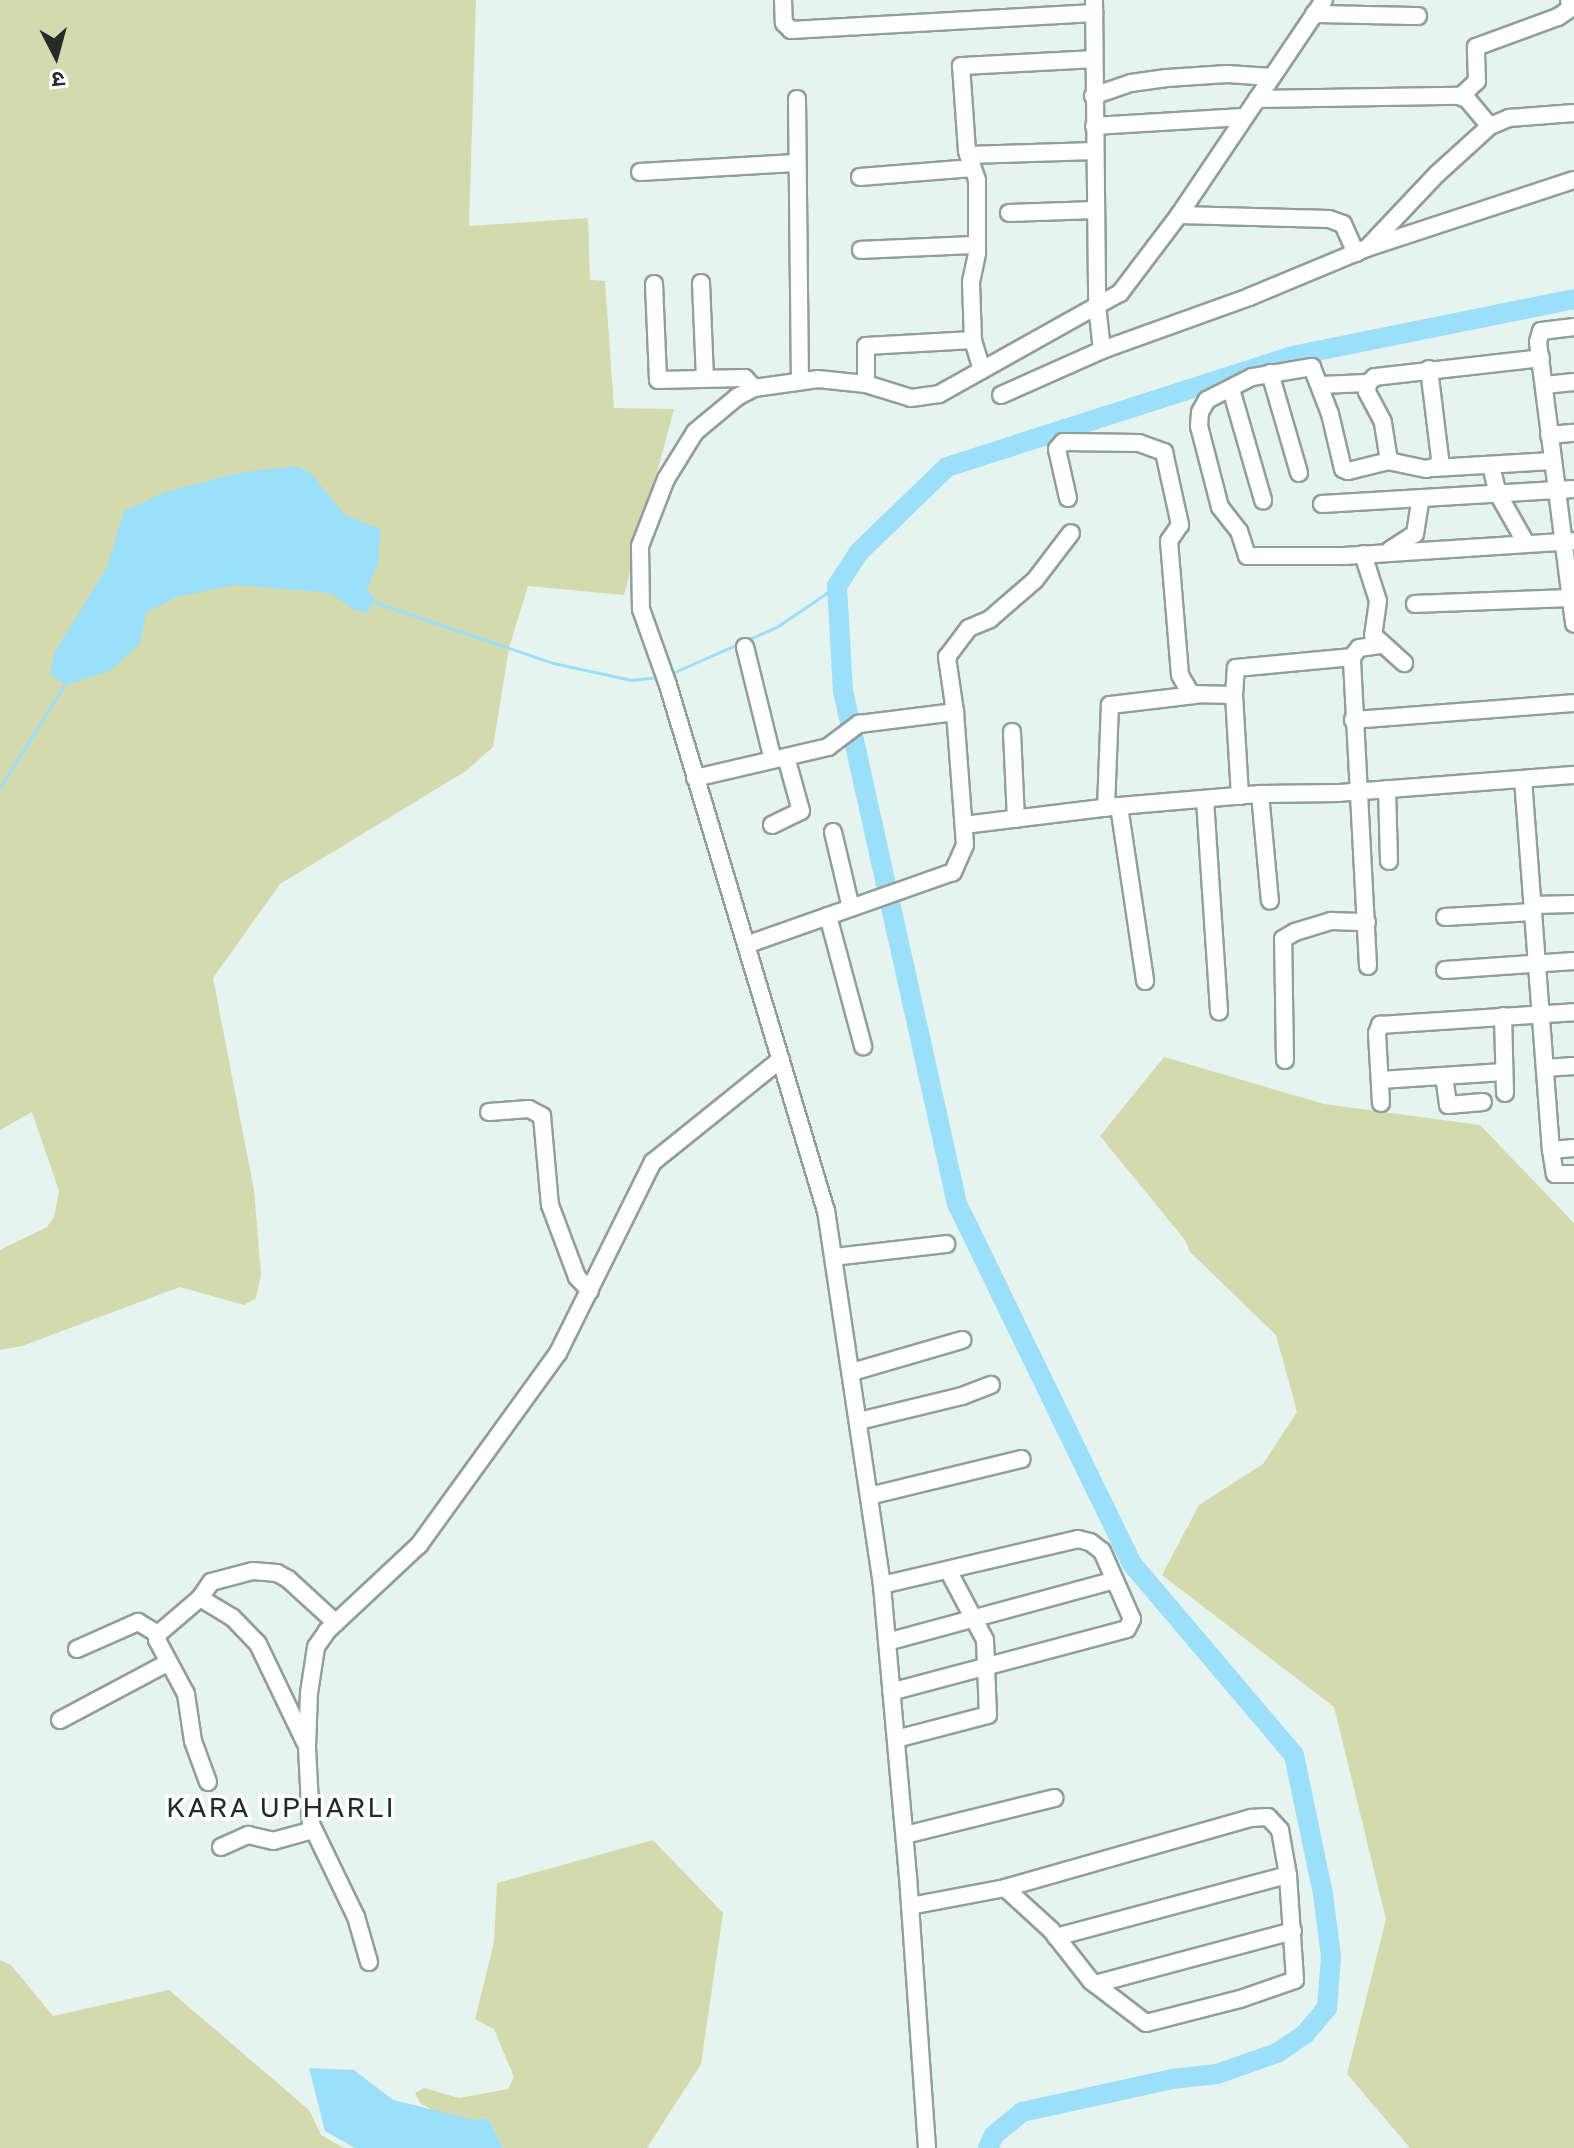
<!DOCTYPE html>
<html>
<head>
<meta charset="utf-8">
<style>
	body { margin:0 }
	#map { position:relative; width:1574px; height:2148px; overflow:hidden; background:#e5f4ee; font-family:"Golos Text","Noto Sans Devanagari",sans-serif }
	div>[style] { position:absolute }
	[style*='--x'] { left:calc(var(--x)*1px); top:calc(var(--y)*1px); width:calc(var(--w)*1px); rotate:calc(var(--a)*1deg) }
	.green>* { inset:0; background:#d3dbae }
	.water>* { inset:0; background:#9cdff8 }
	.stream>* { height:3px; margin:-1.5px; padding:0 1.5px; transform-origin:1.5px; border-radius:1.5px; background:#9cdff8 }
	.river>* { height:20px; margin:-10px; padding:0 10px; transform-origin:10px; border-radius:10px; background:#9cdff8 }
	.roads { filter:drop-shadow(2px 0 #919f99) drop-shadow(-2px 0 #919f99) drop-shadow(0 2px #919f99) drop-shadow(0 -2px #919f99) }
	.minor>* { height:16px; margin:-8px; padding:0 8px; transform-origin:8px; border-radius:8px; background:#fff }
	span { translate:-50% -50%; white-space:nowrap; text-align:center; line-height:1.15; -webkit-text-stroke:7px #fff; paint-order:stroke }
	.quarter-label { font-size:28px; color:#252b28; letter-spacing:2px }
	.north { position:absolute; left:16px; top:16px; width:80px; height:80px; -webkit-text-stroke:6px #fff; paint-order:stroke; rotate:174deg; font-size:22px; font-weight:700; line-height:32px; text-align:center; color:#252b28 }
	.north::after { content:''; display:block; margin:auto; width:28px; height:36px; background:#252b28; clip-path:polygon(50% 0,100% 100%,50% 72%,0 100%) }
</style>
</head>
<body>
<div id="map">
	<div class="green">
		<div style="clip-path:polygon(0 0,476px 0,469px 226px,588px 218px,590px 280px,605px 281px,614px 408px,674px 409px,624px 595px,528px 586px,509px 648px,493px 747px,466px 771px,280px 884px,213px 978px,254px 1190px,261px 1275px,256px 1298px,244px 1305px,180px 1287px,22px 1346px,0 1350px,0 1250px,47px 1227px,54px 1217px,59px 1191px,32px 1112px,0 1130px)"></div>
		<div style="clip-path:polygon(1164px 1057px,1324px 1104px,1480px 1125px,1574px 1223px,1574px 2148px,1410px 2148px,1347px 2074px,1386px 1919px,1334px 1707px,1162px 1575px,1199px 1505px,1263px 1464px,1297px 1412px,1276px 1335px,1190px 1252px,1185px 1240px,1100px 1136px)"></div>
		<div style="clip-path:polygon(653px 1840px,723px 1913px,701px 2064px,647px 2148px,503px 2148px,488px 2118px,475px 2120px,434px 2111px,420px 2103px,415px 2093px,424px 2088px,459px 2098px,508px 2089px,514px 2077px,494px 2029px,475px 2019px,494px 1942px,497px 1883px)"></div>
		<div style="clip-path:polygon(0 1960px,11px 1965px,53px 2016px,169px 1990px,309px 2110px,321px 2135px,344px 2148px,0 2148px)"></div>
	</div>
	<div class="water">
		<div style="clip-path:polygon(295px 466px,311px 473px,345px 515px,381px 529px,378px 562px,367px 590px,375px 598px,367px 613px,353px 609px,330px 593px,236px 585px,176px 597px,146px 613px,140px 644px,110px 671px,66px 685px,50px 675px,54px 653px,107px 567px,124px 511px,168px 491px,238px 473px)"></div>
		<div style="clip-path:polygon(309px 2068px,354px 2070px,393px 2100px,475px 2120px,488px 2118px,503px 2148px,355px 2148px,325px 2131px)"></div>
	</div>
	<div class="stream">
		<div style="--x:371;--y:601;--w:192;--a:18.8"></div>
		<div style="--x:553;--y:663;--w:80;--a:12.3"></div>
		<div style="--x:631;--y:680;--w:28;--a:-6"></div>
		<div style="--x:747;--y:640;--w:34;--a:-24"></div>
		<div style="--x:778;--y:626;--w:71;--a:-34.1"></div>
		<div style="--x:670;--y:674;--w:77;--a:-23.9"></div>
		<div style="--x:0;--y:787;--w:124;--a:-57.8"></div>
	</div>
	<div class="river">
		<div style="--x:988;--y:2148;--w:14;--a:-65"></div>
		<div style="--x:994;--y:2135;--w:36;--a:-39"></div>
		<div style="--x:1022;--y:2112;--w:154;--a:-12.4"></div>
		<div style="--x:1172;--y:2079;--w:45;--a:-6.3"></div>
		<div style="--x:1217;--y:2074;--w:64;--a:-19.3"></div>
		<div style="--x:1277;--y:2053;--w:34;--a:-34"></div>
		<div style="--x:1305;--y:2034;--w:34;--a:-50"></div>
		<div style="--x:1327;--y:2008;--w:52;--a:-85.6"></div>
		<div style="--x:1331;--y:1956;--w:63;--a:-97.4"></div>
		<div style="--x:1323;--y:1894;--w:142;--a:-101.8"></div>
		<div style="--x:1294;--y:1755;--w:250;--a:-130.3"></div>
		<div style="--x:1132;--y:1564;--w:400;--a:-115.9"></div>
		<div style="--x:957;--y:1204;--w:526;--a:-102.53"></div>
		<div style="--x:843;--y:691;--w:105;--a:-93.3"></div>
		<div style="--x:837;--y:586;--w:40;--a:-57.1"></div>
		<div style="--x:859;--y:552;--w:122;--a:-44"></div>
		<div style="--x:947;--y:467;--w:362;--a:-17.8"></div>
		<div style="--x:1292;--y:356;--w:288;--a:-11.4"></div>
	</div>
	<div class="roads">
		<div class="minor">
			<div style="--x:783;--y:0;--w:23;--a:88"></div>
			<div style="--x:784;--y:23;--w:10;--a:45"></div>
			<div style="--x:791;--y:30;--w:304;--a:-3.2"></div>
			<div style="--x:1094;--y:0;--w:305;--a:89.4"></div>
			<div style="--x:1097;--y:305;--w:45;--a:83.7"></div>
			<div style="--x:1102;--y:350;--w:156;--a:-19.8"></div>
			<div style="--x:1249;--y:297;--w:128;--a:-22.6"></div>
			<div style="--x:1367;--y:248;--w:218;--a:-18.2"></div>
			<div style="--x:1314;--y:14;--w:104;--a:1.1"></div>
			<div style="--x:1093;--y:96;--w:40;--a:-18.9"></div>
			<div style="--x:1131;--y:83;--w:36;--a:-8"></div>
			<div style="--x:1167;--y:78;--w:60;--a:-3.8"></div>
			<div style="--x:1227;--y:74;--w:45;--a:3.8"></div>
			<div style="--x:1461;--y:96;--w:22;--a:-43"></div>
			<div style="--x:1477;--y:81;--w:34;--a:-92"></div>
			<div style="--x:1476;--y:47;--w:87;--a:-20.1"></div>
			<div style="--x:1558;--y:17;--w:14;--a:-34"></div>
			<div style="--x:1570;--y:9;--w:9;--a:-96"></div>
			<div style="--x:797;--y:99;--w:281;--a:89.4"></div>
			<div style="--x:1257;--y:99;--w:202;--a:-0.9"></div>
			<div style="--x:1459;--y:96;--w:9;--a:21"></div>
			<div style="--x:1467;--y:99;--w:35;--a:50"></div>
			<div style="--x:1094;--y:126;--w:149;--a:-3.5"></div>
			<div style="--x:968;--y:155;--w:127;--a:-1.8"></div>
			<div style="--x:640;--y:172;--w:155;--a:-3.3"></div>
			<div style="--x:860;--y:177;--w:113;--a:-4.6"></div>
			<div style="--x:1009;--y:213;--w:87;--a:-2"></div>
			<div style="--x:1179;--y:215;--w:150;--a:1.5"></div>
			<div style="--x:1329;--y:219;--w:15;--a:20"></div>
			<div style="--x:1343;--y:224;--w:32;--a:66"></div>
			<div style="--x:1368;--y:247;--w:100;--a:-46.6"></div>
			<div style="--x:1437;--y:174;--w:72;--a:-42.2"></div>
			<div style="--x:1490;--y:126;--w:21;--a:-23"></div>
			<div style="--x:1509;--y:118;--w:65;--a:-4.4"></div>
			<div style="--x:861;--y:250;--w:116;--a:-2.5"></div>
			<div style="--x:701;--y:283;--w:96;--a:87.6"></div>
			<div style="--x:654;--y:284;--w:96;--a:87.6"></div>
			<div style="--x:658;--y:380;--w:87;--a:-1.3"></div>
			<div style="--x:745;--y:378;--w:13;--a:48"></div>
			<div style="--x:1574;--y:327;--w:33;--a:173"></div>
			<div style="--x:1541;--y:331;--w:11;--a:105"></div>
			<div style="--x:1538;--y:342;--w:284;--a:82.7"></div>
			<div style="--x:1429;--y:369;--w:90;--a:83"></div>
			<div style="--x:1440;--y:458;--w:8;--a:104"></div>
			<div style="--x:1438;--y:466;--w:12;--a:166"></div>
			<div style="--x:1426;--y:469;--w:38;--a:-168"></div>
			<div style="--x:1389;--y:461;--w:42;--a:166.3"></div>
			<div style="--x:1348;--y:471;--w:5;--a:-158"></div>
			<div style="--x:1343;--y:469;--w:57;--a:-103.3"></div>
			<div style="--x:1330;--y:414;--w:50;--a:-111"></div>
			<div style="--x:1312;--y:367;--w:61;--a:170.5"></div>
			<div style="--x:1252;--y:377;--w:51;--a:152.9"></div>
			<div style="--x:1207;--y:400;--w:14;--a:120"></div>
			<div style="--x:1200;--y:412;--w:14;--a:94"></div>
			<div style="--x:1199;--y:426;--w:84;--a:75.5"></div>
			<div style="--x:1220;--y:507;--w:31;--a:52"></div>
			<div style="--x:1239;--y:531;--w:26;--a:72"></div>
			<div style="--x:1247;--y:556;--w:97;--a:0"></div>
			<div style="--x:1344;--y:556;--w:230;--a:-3.7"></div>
			<div style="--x:982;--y:370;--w:31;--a:-107"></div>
			<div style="--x:973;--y:340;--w:58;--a:-92"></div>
			<div style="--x:971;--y:282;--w:30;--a:-78"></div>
			<div style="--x:977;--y:253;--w:73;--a:-90"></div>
			<div style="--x:977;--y:180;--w:31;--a:-109"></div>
			<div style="--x:967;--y:151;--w:85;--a:-94"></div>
			<div style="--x:961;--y:66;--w:132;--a:-3"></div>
			<div style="--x:1270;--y:373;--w:104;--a:73.8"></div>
			<div style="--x:866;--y:384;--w:38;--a:-90"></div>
			<div style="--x:866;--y:346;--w:107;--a:-3.2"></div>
			<div style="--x:1320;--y:385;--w:48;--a:-2.4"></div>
			<div style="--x:1545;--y:385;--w:29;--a:-6"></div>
			<div style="--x:1231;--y:389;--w:116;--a:73.9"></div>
			<div style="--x:1001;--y:395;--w:111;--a:-24"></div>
			<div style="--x:1549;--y:435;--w:25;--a:-5"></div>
			<div style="--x:1389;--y:461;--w:39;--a:-99"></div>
			<div style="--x:1383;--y:422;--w:34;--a:-118"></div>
			<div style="--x:1367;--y:392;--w:9;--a:-84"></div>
			<div style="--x:1368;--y:383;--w:9;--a:-41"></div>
			<div style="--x:1375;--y:377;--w:167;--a:-6.5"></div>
			<div style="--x:1491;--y:466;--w:29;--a:76"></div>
			<div style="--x:1498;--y:494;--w:56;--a:60.3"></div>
			<div style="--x:1434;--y:468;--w:118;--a:-3.4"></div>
			<div style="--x:1068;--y:498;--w:50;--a:-102.7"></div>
			<div style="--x:1057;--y:449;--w:9;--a:-49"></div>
			<div style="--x:1063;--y:442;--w:76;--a:0.8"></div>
			<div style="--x:1139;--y:443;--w:27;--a:20"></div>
			<div style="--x:1164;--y:452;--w:75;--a:77.6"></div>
			<div style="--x:1180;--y:525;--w:19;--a:125"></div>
			<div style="--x:1169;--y:541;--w:134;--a:85.3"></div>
			<div style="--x:1180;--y:675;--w:22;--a:60"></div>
			<div style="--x:1191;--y:694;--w:43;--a:1.3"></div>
			<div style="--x:1322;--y:504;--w:252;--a:-3.4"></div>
			<div style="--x:1390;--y:550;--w:30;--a:-33"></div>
			<div style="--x:1415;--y:534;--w:36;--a:-81"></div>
			<div style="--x:1363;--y:554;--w:49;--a:72.3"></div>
			<div style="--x:1378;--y:601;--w:34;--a:98"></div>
			<div style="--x:1373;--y:635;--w:42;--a:42.1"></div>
			<div style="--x:1415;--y:604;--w:159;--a:-2.2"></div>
			<div style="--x:745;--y:647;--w:116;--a:76.1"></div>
			<div style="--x:955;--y:712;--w:56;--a:-98.3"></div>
			<div style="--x:947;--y:657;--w:36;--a:-53"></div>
			<div style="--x:969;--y:628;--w:23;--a:-23"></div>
			<div style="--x:990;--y:619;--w:60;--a:-40.9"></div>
			<div style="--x:1035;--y:580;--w:59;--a:-52.5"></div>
			<div style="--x:1353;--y:720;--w:222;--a:-4.4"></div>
			<div style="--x:1012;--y:732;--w:87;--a:87.4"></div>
			<div style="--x:695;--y:778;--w:137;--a:-13.1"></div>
			<div style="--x:828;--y:747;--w:39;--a:-37"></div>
			<div style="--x:859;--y:724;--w:97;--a:-7.1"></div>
			<div style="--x:955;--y:712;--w:133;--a:85.7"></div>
			<div style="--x:965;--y:845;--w:30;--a:114"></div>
			<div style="--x:953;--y:872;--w:219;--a:160.6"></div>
			<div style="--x:1523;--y:779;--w:372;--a:85.7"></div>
			<div style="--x:1551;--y:1150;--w:24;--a:81"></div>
			<div style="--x:1555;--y:1174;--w:19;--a:0"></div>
			<div style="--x:1387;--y:789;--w:72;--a:88.4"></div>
			<div style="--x:1260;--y:794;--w:107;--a:84.7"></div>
			<div style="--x:1240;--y:796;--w:101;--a:-93.4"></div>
			<div style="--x:1234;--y:695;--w:27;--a:-86"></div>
			<div style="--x:1236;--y:668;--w:117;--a:-5.4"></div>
			<div style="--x:1205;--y:800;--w:212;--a:86.2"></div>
			<div style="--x:1119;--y:806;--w:177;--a:81.5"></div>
			<div style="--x:1106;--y:808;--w:103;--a:-87.8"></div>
			<div style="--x:1110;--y:705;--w:86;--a:-6.7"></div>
			<div style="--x:772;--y:825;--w:32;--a:-26"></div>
			<div style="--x:801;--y:811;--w:56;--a:-105.5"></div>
			<div style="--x:964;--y:825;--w:156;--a:-7"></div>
			<div style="--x:1119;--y:806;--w:142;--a:-4.9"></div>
			<div style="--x:1260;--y:794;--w:78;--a:-0.7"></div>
			<div style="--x:1338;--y:793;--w:237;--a:-4.4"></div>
			<div style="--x:833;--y:832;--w:78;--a:76.7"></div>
			<div style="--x:1533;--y:905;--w:41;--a:-1.4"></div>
			<div style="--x:828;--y:916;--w:135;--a:74.9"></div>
			<div style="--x:1445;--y:917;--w:88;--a:-3.3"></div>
			<div style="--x:1368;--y:966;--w:309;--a:-93"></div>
			<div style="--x:1352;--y:657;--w:11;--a:-52"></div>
			<div style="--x:1359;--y:648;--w:21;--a:-8"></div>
			<div style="--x:1445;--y:970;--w:129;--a:-4"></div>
			<div style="--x:1503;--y:1016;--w:77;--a:88.5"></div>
			<div style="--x:1285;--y:1060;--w:121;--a:-90.9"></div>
			<div style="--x:1283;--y:939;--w:14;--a:-30"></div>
			<div style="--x:1295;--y:932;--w:38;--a:-17"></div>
			<div style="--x:1331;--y:921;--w:36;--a:2"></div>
			<div style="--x:1545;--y:1068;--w:29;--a:-4"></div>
			<div style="--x:1444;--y:1076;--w:29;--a:82"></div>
			<div style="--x:1448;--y:1105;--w:35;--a:-5"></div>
			<div style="--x:1380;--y:1080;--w:124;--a:-3.7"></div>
			<div style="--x:1381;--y:1103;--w:70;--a:-93.3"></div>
			<div style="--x:1377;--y:1033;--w:9;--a:-69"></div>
			<div style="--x:1380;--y:1025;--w:194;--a:-3.8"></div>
			<div style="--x:489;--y:1112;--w:40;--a:-4.3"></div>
			<div style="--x:529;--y:1109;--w:15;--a:28"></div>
			<div style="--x:542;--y:1116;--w:89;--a:84.9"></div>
			<div style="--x:550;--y:1205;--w:77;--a:69.4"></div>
			<div style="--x:577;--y:1277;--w:19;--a:47"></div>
			<div style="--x:1551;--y:1150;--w:23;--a:-5"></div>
			<div style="--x:834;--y:1257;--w:113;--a:-6.6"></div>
			<div style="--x:852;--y:1372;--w:115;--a:-16.2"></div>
			<div style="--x:859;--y:1421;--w:106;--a:-13.6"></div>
			<div style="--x:962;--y:1396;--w:31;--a:-21"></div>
			<div style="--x:869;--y:1496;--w:157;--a:-13.6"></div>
			<div style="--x:882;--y:1585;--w:201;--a:-13.2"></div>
			<div style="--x:1078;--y:1539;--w:12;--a:14"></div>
			<div style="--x:1090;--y:1542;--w:15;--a:37"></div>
			<div style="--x:1102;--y:1551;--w:74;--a:66.2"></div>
			<div style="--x:1132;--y:1619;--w:11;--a:117"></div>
			<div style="--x:1127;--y:1629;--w:244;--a:165.1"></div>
			<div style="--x:200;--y:1598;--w:37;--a:31"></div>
			<div style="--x:232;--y:1617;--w:37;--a:46"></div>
			<div style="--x:258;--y:1644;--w:109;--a:64.4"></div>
			<div style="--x:887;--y:1642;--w:236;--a:-15.2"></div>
			<div style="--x:77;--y:1649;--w:67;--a:-23.9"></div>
			<div style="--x:138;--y:1622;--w:23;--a:31"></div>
			<div style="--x:60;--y:1720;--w:123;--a:-28"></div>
			<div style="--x:896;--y:1739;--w:95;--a:-14.6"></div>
			<div style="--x:988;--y:1715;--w:75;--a:-92.3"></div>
			<div style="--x:985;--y:1640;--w:79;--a:-117.9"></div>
			<div style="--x:208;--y:1782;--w:44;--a:-110.1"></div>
			<div style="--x:193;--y:1741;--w:48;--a:-98.5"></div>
			<div style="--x:186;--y:1694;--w:61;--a:-118.2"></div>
			<div style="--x:157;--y:1640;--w:6;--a:-81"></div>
			<div style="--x:158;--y:1634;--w:55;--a:-40.6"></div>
			<div style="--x:200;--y:1598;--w:19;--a:-55"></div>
			<div style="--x:211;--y:1582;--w:43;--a:-14.7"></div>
			<div style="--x:253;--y:1571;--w:24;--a:5"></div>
			<div style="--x:277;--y:1573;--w:13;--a:29"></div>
			<div style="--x:288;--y:1579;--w:65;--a:42.5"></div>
			<div style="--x:905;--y:1835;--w:154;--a:-13.9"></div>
			<div style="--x:221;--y:1847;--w:30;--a:-24"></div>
			<div style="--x:248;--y:1835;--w:26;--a:13"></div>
			<div style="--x:273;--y:1841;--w:41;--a:-15.4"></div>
			<div style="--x:910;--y:1906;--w:97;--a:-10.7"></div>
			<div style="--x:1005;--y:1888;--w:256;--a:-15.9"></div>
			<div style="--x:1251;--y:1818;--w:17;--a:-3"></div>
			<div style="--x:1268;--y:1817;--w:18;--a:47"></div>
			<div style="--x:1280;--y:1830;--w:46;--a:79.9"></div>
			<div style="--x:1288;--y:1875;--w:105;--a:86.2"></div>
			<div style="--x:1295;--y:1980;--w:58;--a:160.9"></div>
			<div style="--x:1240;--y:1999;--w:97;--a:165.7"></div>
			<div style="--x:1146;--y:2023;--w:69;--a:-142.6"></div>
			<div style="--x:1091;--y:1981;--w:65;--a:-128.1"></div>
			<div style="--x:1051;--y:1930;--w:62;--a:-137.6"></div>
			<div style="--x:1056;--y:1937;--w:240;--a:-15"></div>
			<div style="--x:369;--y:1962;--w:47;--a:-106.1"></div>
			<div style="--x:356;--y:1917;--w:103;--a:-115.8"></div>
			<div style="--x:311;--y:1824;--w:77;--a:-93"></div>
			<div style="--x:307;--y:1747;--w:54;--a:-87.9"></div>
			<div style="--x:309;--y:1693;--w:47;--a:-81.3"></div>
			<div style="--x:316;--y:1647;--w:19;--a:-55"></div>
			<div style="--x:327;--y:1631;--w:126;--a:-43.1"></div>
			<div style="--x:419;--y:1545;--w:237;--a:-54.1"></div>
			<div style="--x:558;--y:1353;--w:213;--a:-63.6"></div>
			<div style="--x:653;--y:1162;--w:164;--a:-38.8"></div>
			<div style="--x:1095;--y:1984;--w:205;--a:-15"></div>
			<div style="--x:927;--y:2148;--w:272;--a:-94"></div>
			<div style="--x:908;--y:1877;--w:293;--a:-95.1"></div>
			<div style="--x:882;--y:1585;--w:378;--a:-98.5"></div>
			<div style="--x:826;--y:1211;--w:549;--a:-106.72"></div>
			<div style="--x:668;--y:685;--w:81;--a:-109.6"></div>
			<div style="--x:641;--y:609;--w:63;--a:-90.9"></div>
			<div style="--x:640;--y:546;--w:72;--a:-68.8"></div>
			<div style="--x:666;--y:479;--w:55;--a:-58.3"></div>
			<div style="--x:695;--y:432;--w:55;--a:-39.8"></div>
			<div style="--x:737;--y:397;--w:19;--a:-28"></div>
			<div style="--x:754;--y:388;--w:65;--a:-8"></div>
			<div style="--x:818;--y:379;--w:48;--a:5.9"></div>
			<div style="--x:866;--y:384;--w:47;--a:17.3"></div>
			<div style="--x:911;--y:398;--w:28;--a:-8"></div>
			<div style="--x:939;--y:394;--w:207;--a:-29.2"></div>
			<div style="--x:1120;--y:293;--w:98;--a:-52.9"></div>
			<div style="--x:1179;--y:215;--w:259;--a:-56"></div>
		</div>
	</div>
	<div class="quarter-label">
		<span style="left:281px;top:1807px">KARA UPHARLI</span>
	</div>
	<div class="north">उ</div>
</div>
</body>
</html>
